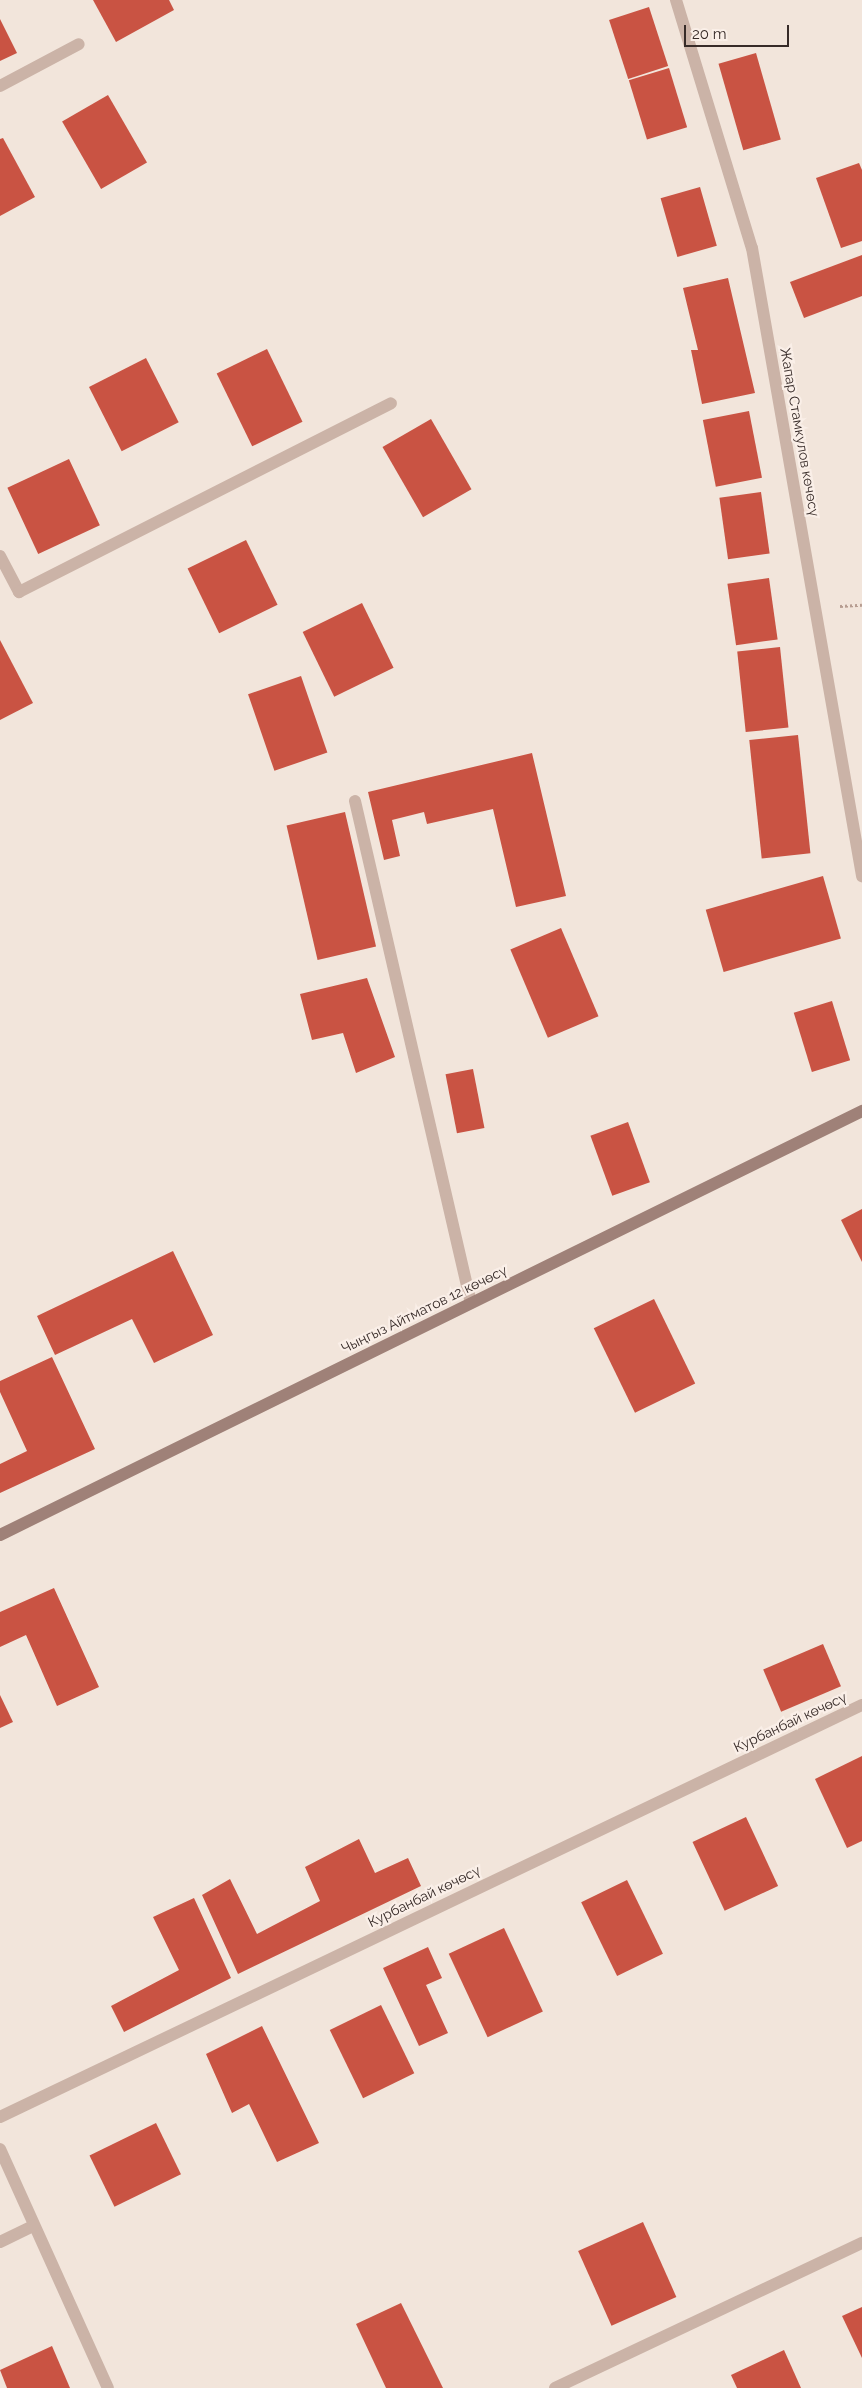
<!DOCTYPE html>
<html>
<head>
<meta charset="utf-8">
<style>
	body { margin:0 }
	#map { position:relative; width:862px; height:2388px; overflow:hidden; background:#f2e5db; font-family:Raleway,sans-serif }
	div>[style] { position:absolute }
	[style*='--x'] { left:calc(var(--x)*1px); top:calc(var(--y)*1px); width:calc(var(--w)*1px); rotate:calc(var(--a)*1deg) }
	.building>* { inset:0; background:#c95343; transform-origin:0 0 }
	.path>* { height:3px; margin-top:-1.5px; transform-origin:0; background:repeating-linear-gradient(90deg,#b79d91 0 2.5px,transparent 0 5px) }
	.minor>* { height:12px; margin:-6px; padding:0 6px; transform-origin:6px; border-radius:6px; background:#cbb3a7 }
	.secondary>* { height:12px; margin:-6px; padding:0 6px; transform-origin:6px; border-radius:6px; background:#9f8178 }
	span { translate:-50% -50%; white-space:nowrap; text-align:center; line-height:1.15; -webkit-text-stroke:4.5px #faefe8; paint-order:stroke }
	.street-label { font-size:14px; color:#372b28 }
	.scale { position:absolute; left:684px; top:25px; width:105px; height:22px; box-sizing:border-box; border:2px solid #372b28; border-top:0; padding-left:6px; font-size:15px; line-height:18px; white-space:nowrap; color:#372b28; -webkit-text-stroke:4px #faefe8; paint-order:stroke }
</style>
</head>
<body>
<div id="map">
	<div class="building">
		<div style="clip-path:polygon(93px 0,169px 0,174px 10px,116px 42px)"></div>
		<div style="left:649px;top:7px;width:62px;height:42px;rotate:72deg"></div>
		<div style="clip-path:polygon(0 19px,17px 53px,0 61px)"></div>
		<div style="left:756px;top:53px;width:90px;height:39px;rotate:74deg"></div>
		<div style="left:669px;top:68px;width:62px;height:42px;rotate:73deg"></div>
		<div style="left:108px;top:95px;width:78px;height:53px;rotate:60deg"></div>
		<div style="clip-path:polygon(3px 138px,35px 197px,0 216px,0 139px)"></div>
		<div style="clip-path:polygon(859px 163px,862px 170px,862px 241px,841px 248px,816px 178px)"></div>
		<div style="left:700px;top:187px;width:61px;height:41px;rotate:74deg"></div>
		<div style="clip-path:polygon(862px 255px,862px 296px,804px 318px,790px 282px)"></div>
		<div style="clip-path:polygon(728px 278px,755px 393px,702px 404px,691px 350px,698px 350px,683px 288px)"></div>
		<div style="left:267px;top:349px;width:81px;height:56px;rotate:64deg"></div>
		<div style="left:146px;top:358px;width:72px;height:64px;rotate:63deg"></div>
		<div style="left:749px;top:411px;width:68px;height:47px;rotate:79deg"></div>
		<div style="left:431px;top:419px;width:81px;height:56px;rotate:60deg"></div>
		<div style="left:69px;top:459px;width:73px;height:68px;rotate:65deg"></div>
		<div style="left:761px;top:492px;width:62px;height:42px;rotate:82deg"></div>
		<div style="left:246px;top:540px;width:72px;height:65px;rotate:64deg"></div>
		<div style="left:769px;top:578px;width:62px;height:42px;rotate:82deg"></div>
		<div style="left:362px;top:603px;width:72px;height:66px;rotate:64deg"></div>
		<div style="clip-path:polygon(0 640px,33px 703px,0 720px)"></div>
		<div style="left:780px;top:647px;width:81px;height:43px;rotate:84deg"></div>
		<div style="left:301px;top:676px;width:81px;height:56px;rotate:71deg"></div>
		<div style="left:798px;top:735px;width:119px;height:49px;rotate:84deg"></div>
		<div style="clip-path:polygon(532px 753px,566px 896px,516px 907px,493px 809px,427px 824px,424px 812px,392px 820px,400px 856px,384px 860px,368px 792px)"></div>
		<div style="left:345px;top:812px;width:138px;height:60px;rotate:77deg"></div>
		<div style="left:823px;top:876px;width:65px;height:122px;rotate:74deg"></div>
		<div style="left:561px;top:928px;width:96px;height:55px;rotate:67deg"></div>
		<div style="clip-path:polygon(367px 978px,395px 1057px,356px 1073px,343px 1033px,312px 1040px,300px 994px)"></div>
		<div style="left:832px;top:1001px;width:62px;height:40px;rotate:73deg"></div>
		<div style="left:473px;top:1069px;width:60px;height:28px;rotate:79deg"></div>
		<div style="left:628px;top:1122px;width:64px;height:40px;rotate:70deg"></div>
		<div style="clip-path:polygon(862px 1209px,862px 1262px,841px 1220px)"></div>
		<div style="clip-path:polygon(173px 1251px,213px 1335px,154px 1363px,132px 1319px,55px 1355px,37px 1316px)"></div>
		<div style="left:654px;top:1299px;width:94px;height:67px;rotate:64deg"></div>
		<div style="clip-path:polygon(52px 1357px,95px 1449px,0 1493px,0 1464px,27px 1451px,0 1392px,0 1381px)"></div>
		<div style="clip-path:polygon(54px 1588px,99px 1687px,57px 1706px,26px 1635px,0 1647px,0 1612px)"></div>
		<div style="left:823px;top:1644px;width:46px;height:65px;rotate:67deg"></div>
		<div style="clip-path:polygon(0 1695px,13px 1722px,0 1728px)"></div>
		<div style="clip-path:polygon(862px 1756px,862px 1841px,847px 1848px,815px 1779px)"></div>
		<div style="left:746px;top:1817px;width:76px;height:59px;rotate:65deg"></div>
		<div style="clip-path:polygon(359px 1839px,375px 1873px,408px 1858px,421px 1886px,238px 1974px,202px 1895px,230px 1879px,257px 1934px,320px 1901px,305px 1867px)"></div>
		<div style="left:627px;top:1880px;width:82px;height:51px;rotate:64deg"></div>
		<div style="clip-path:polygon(194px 1898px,231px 1978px,124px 2032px,111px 2006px,179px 1970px,153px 1917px)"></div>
		<div style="left:504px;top:1928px;width:92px;height:61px;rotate:65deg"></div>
		<div style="clip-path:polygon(428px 1947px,442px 1978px,426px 1985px,448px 2033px,419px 2046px,383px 1968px)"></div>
		<div style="left:381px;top:2005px;width:76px;height:57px;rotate:64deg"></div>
		<div style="clip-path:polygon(262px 2026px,319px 2143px,277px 2162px,249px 2104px,232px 2113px,206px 2054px)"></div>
		<div style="left:156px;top:2123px;width:57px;height:74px;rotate:64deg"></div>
		<div style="left:643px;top:2222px;width:82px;height:71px;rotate:66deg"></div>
		<div style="clip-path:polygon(401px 2303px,443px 2388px,386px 2388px,356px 2324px)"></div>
		<div style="clip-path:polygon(862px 2307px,862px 2358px,842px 2316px)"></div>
		<div style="clip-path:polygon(52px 2346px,70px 2388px,7px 2388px,0 2370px)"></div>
		<div style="clip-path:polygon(784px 2350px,801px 2388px,737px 2388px,731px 2375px)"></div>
	</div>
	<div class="path">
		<div style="--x:840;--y:606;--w:22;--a:-3"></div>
	</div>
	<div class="minor">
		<div style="--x:676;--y:0;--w:259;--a:73"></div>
		<div style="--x:752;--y:248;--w:638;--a:80.06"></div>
		<div style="--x:0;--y:86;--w:89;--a:-28"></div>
		<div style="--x:0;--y:556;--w:41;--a:62.2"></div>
		<div style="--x:19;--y:592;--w:417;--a:-26.9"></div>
		<div style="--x:355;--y:801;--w:515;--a:76.99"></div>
		<div style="--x:0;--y:2117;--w:955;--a:-25.55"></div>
		<div style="--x:0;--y:2149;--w:262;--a:65.7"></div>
		<div style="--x:0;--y:2242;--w:37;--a:-26"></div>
		<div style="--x:555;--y:2388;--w:340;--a:-25.3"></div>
	</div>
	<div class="secondary">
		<div style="--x:0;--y:1535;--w:961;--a:-26.19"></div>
	</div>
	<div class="street-label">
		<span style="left:800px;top:432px;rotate:80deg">Жапар Стамкулов көчөсү</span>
		<span style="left:424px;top:1309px;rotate:-26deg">Чыңгыз Айтматов 12 көчөсү</span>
		<span style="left:790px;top:1722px;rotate:-25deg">Курбанбай көчөсү</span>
		<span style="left:424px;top:1896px;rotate:-26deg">Курбанбай көчөсү</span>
	</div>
	<div class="scale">20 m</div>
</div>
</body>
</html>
